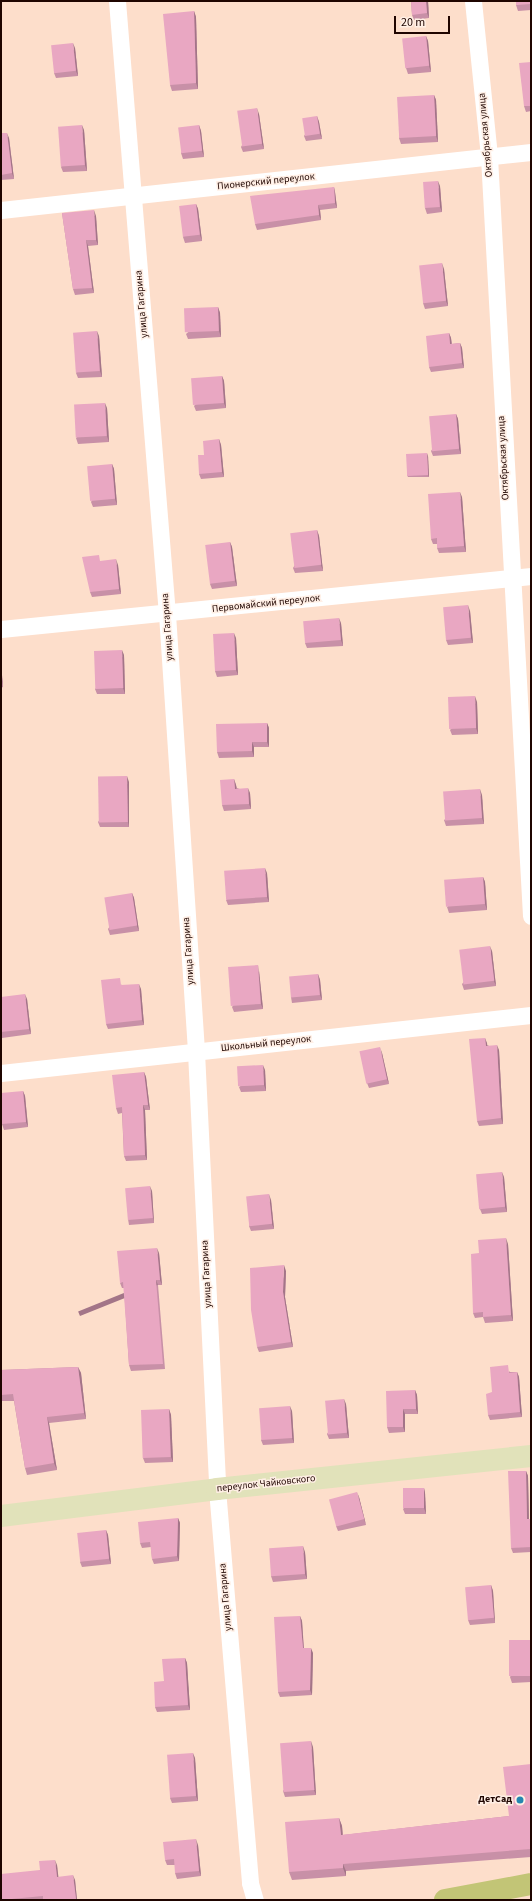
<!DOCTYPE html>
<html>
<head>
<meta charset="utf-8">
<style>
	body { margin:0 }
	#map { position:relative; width:532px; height:1901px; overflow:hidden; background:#fddecb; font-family:"Source Sans 3",sans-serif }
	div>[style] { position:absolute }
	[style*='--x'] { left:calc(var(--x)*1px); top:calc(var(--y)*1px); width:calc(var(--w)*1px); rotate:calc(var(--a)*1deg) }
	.street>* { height:17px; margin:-8.5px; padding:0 8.5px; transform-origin:8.5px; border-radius:8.5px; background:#fff }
	.secondary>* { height:22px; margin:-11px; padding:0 11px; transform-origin:11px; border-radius:11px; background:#e1e2ba }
	.primary>* { height:22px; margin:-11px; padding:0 11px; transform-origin:11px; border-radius:11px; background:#c2c576 }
	.wall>* { inset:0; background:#c890a7 }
	.shaded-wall>* { inset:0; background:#a37588; transform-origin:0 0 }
	.building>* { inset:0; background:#e9a7c2; transform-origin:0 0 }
	.dots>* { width:11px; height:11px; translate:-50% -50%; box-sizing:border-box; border:2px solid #ffefe5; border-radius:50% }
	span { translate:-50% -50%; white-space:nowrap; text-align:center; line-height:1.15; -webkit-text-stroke:3px #ffefe5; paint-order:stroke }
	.street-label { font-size:10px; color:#1f0500 }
	.poi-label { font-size:10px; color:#1f0500; font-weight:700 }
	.right { translate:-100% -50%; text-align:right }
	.frame { position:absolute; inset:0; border:2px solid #1f0500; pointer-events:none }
	.scale { position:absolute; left:394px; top:16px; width:56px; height:18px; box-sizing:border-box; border:2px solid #1f0500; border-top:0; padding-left:5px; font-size:12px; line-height:14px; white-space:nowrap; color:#1f0500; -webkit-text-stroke:3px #ffefe5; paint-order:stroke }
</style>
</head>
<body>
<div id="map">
	<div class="street">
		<div style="--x:117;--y:1;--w:615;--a:85.34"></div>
		<div style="--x:167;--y:614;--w:439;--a:86.2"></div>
		<div style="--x:196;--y:1052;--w:438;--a:87.2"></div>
		<div style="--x:217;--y:1489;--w:395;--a:85.2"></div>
		<div style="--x:250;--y:1883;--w:18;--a:74"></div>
		<div style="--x:473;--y:1;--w:157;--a:84.1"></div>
		<div style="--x:489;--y:157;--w:760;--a:86.83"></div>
		<div style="--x:1;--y:210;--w:533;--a:-6.25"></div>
		<div style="--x:1;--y:629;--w:533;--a:-5.71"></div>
		<div style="--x:1;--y:1073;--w:533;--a:-6.25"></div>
	</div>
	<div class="secondary">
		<div style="--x:1;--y:1516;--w:218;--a:-7.1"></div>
		<div style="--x:217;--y:1489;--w:316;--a:-6"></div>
	</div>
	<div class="primary">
		<div style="--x:445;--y:1900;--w:87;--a:-10.5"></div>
	</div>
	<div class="wall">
		<div style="clip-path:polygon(411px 1px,428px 1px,429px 18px,414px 20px,412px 15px)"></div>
		<div style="clip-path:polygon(531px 1px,531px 10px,518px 11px,516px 5px)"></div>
		<div style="clip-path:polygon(194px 11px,196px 17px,198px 89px,172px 91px,170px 85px)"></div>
		<div style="clip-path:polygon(426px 36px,428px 41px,431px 72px,408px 74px,406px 68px)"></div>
		<div style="clip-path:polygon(75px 48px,78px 76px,56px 78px,54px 73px)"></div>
		<div style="clip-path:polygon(531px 62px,531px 111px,526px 112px,524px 106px)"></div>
		<div style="clip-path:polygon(434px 95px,436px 100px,438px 142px,401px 144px,399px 138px)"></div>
		<div style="clip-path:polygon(259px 114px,264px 149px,243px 152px,241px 147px)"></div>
		<div style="clip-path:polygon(317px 116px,319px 122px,322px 139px,306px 141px,304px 136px)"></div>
		<div style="clip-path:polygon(199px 125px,201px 131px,204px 157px,183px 159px,181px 153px)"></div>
		<div style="clip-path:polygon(84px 130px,87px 171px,63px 172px,61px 167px)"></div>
		<div style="clip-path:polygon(1px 133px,9px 138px,14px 179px,1px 180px)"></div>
		<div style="clip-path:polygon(440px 186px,442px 212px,427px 214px,425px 208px)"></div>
		<div style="clip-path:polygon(334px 187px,335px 192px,337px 208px,320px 210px,321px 220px,257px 230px,255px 224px)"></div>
		<div style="clip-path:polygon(196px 204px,198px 209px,202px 241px,185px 243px,183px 237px)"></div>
		<div style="clip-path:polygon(62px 213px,96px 216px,98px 245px,88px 246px,94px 293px,75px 295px,73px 289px)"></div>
		<div style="clip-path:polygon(444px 269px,448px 306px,425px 309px,423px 303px)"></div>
		<div style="clip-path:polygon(218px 307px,220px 313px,221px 337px,188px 339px,186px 334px)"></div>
		<div style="clip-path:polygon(449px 333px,451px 338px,452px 344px,460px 343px,462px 348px,464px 368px,431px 372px,429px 367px)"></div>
		<div style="clip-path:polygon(99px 336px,102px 377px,78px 378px,76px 373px)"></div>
		<div style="clip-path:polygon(222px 376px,224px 381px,226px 408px,196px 411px,194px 406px)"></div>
		<div style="clip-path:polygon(107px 408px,109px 442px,78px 444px,76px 438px)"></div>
		<div style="clip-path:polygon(456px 414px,458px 419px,461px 454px,433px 456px,431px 451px)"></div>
		<div style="clip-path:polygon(219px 439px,221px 445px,224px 477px,201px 479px,199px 474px,204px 455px)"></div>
		<div style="clip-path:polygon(428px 456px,429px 477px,408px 477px,407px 475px)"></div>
		<div style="clip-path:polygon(112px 464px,114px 469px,117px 505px,93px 507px,91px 502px)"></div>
		<div style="clip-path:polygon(462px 497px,466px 552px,439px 553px,437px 548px,437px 544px,433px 544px,431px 539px)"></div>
		<div style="clip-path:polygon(317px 530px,319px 536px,323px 571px,295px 573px,293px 568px)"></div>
		<div style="clip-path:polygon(230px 542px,232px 547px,237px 586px,212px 589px,210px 584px)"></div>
		<div style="clip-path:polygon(101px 561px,118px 565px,121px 594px,92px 597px,90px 592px)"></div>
		<div style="clip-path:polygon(470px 611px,473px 643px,448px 645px,446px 640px)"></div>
		<div style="clip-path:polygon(341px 623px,343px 646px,307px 648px,305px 643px)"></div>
		<div style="clip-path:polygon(236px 638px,238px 675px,217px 677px,215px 671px)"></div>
		<div style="clip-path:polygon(124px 655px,125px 694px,97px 694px,95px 689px)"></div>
		<div style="clip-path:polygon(1px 664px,3px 687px,1px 688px)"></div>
		<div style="clip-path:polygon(477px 702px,478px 734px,452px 735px,450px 730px)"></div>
		<div style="clip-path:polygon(267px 723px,269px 728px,269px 747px,254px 747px,254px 757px,219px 758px,217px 752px)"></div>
		<div style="clip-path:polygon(234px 779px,237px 788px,250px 793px,251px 809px,224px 811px,222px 805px)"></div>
		<div style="clip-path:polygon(129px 782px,129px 827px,100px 827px,98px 822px)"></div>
		<div style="clip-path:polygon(482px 795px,484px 824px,446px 826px,444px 820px)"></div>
		<div style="clip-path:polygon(267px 873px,269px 902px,228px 905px,226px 900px)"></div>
		<div style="clip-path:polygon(483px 877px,485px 882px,487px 910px,449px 913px,447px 907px)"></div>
		<div style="clip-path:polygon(132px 893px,134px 898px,139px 931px,110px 935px,108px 929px)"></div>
		<div style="clip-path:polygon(492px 951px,496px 986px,464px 990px,462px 984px)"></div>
		<div style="clip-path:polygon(259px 971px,263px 1009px,234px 1012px,232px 1007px)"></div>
		<div style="clip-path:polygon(318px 974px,320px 980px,322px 1000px,292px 1003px,291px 997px)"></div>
		<div style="clip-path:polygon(122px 984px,122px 985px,141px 989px,144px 1025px,108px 1029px,106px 1024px)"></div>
		<div style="clip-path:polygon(1px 997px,27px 999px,31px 1034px,2px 1038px,1px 1036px)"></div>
		<div style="clip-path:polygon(485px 1038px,487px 1045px,499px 1050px,503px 1124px,479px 1126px,477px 1121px)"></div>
		<div style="clip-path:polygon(382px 1053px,389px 1084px,369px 1088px,367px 1083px)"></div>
		<div style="clip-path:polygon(265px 1070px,266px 1091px,241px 1092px,239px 1087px)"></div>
		<div style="clip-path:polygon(144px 1072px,146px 1077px,150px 1110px,145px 1110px,147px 1160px,126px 1161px,124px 1156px,122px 1113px,118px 1114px,116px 1108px)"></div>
		<div style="clip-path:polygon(23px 1091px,25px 1096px,28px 1127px,4px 1130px,2px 1124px)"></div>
		<div style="clip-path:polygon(504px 1177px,507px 1212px,482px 1214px,480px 1209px)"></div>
		<div style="clip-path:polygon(152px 1191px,154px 1223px,129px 1225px,128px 1219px)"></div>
		<div style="clip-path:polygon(271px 1200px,274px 1229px,251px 1231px,249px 1226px)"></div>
		<div style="clip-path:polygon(508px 1244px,513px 1321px,485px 1323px,483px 1317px,475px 1318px,473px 1313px,479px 1253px)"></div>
		<div style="clip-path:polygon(159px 1253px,162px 1285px,158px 1285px,165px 1369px,131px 1371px,129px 1365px,124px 1288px,122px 1288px,120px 1283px)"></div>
		<div style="clip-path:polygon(286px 1271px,285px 1297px,293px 1347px,259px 1352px,257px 1347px)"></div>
		<div style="clip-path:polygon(78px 1367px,81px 1373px,86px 1419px,49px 1423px,57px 1470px,27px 1475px,25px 1468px,14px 1401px,1px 1401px,1px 1370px)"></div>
		<div style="clip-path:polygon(510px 1371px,510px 1372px,517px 1372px,519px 1377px,522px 1417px,490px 1420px,488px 1415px,492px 1392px)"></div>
		<div style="clip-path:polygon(415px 1390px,417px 1395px,418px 1414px,405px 1414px,405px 1432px,389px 1433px,387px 1427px)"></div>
		<div style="clip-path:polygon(346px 1404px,349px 1438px,329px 1439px,327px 1434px)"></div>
		<div style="clip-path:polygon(169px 1409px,171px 1415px,173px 1462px,145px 1463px,143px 1458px)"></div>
		<div style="clip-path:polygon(292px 1411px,294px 1443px,263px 1445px,261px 1440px)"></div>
		<div style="clip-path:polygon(526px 1471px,528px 1476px,529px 1519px,531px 1519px,531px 1552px,513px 1553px,511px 1548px)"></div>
		<div style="clip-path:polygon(424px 1488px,425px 1493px,426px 1514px,405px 1514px,403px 1509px)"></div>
		<div style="clip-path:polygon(359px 1497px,366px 1525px,338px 1531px,336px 1526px)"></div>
		<div style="clip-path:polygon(178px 1518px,180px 1523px,179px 1561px,154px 1564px,152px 1559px,151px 1547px,142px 1548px,140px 1543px)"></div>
		<div style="clip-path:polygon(106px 1530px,108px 1535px,111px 1564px,82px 1567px,80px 1562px)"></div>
		<div style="clip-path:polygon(305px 1552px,307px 1579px,273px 1582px,271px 1576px)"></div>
		<div style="clip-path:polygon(491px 1585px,493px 1591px,495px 1623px,470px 1625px,468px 1620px)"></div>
		<div style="clip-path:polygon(300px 1616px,302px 1621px,304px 1648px,313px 1653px,312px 1695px,280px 1697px,278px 1692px)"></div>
		<div style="clip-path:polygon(531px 1640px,531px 1682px,512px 1683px,510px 1677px)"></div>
		<div style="clip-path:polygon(185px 1658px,187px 1663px,190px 1710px,157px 1712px,155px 1707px,164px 1681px)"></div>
		<div style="clip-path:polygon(313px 1747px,316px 1795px,285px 1797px,283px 1791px)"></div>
		<div style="clip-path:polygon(195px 1758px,198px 1801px,172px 1803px,170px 1798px)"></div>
		<div style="clip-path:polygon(531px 1764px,531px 1857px,346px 1871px,346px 1876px,292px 1880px,289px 1872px,339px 1818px,342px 1826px,343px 1835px,509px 1816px)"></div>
		<div style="clip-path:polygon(198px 1845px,201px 1876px,177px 1879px,175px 1873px,175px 1865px,167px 1865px,165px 1860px)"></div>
		<div style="clip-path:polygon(57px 1865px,58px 1877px,75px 1880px,77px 1900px,1px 1900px,40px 1870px)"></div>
	</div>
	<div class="shaded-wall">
		<div style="clip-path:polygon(426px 1px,428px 1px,429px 18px,427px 13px)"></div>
		<div style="clip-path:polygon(194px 11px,196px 17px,198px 89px,196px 83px)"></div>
		<div style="clip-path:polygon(426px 36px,428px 41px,431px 72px,429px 66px)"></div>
		<div style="clip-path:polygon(73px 43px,75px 48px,78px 76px,76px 71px)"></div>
		<div style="clip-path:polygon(434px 95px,436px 100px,438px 142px,436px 136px)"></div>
		<div style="clip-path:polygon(257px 108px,259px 114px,264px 149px,262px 144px)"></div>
		<div style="clip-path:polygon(317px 116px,319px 122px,322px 139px,320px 134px)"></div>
		<div style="clip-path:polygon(82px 125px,84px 130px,87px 171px,85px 165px)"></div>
		<div style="clip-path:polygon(199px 125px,201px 131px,204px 157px,202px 151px)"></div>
		<div style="clip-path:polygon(7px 133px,9px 138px,14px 179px,12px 173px)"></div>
		<div style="clip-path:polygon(438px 181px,440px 186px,442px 212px,440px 207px)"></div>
		<div style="clip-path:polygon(334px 187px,335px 192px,337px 208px,335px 203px)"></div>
		<div style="clip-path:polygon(196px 204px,198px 209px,202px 241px,200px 235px)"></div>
		<div style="clip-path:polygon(318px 205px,320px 210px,321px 220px,319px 215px)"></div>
		<div style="clip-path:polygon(94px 210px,96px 216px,98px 245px,96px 240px)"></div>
		<div style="clip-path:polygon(86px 240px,88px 246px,94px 293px,92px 288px)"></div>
		<div style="clip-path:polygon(442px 263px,444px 269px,448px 306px,446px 301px)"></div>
		<div style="clip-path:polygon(218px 307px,220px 313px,221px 337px,219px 331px)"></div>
		<div style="clip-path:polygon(97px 331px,99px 336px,102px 377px,100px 371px)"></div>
		<div style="clip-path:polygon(449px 333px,451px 338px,452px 349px,450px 344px)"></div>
		<div style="clip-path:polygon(460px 343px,462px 348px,464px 368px,462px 363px)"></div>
		<div style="clip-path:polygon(222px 376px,224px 381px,226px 408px,224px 403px)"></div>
		<div style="clip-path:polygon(105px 403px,107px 408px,109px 442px,107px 436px)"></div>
		<div style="clip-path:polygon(456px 414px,458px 419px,461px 454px,459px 449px)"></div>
		<div style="clip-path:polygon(219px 439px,221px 445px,224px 477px,222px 472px)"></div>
		<div style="clip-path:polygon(427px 453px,428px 456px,429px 477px,428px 475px)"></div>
		<div style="clip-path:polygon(112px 464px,114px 469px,117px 505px,115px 499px)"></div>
		<div style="clip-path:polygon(460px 492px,462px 497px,466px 552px,464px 546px)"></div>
		<div style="clip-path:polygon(317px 530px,319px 536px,323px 571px,321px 565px)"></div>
		<div style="clip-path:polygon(230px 542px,232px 547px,237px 586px,235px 581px)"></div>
		<div style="clip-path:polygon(116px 559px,118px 565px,121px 594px,119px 589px)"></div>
		<div style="clip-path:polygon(468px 605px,470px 611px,473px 643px,471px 638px)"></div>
		<div style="clip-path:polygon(339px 618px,341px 623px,343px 646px,341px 640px)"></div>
		<div style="clip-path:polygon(234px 633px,236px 638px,238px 675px,236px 670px)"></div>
		<div style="clip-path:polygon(122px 650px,124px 655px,125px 694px,123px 688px)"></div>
		<div style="clip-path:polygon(1px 664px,3px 687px,1px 677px)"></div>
		<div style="clip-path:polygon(475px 696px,477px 702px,478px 734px,476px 728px)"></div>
		<div style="clip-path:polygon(267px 723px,269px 728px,269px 747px,267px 742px)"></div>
		<div style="clip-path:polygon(252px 742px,254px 747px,254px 757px,252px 751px)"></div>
		<div style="clip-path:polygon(127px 776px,129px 782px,129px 827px,128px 822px)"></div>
		<div style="clip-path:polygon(234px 779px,236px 785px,237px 794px,235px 789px)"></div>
		<div style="clip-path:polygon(248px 788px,250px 793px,251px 809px,249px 804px)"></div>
		<div style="clip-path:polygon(480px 789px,482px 795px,484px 824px,482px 818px)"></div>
		<div style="clip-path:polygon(265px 868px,267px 873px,269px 902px,267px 897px)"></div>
		<div style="clip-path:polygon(483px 877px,485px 882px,487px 910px,485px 904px)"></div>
		<div style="clip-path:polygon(132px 893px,134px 898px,139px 931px,137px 926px)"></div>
		<div style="clip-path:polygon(490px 946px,492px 951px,496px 986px,494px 981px)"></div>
		<div style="clip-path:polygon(258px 965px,259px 971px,263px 1009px,261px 1004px)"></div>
		<div style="clip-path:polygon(318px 974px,320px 980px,322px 1000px,320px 995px)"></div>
		<div style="clip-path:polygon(139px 984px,141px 989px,144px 1025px,142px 1020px)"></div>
		<div style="clip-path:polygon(25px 994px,27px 999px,31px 1034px,29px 1029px)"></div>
		<div style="clip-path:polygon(485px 1038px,487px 1043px,488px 1051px,486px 1046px)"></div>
		<div style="clip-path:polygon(497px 1045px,499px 1050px,503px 1124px,501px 1118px)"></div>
		<div style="clip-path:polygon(380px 1047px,382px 1053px,389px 1084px,387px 1079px)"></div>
		<div style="clip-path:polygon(263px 1065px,265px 1070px,266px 1091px,264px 1085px)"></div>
		<div style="clip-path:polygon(144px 1072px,146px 1077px,150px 1110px,148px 1105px)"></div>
		<div style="clip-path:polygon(23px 1091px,25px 1096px,28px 1127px,26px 1122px)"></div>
		<div style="clip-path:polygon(143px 1105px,145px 1110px,147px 1160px,145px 1155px)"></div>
		<div style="clip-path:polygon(502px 1172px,504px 1177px,507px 1212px,505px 1207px)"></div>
		<div style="clip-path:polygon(150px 1186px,152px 1191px,154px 1223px,153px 1218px)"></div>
		<div style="clip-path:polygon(269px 1194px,271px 1200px,274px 1229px,272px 1224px)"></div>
		<div style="clip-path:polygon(506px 1238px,508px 1244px,513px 1321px,511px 1315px)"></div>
		<div style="clip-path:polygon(157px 1248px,159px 1253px,162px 1285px,160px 1280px)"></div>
		<div style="clip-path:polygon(284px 1265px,286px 1271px,285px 1297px,293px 1347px,291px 1342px,283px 1292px)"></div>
		<div style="left:156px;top:1280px;width:5px;height:84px;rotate:68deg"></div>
		<div style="clip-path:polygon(78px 1367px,81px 1373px,86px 1419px,84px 1413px)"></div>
		<div style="clip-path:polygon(517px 1372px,519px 1377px,522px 1417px,520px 1412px)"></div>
		<div style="clip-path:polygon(415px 1390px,417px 1395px,418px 1414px,416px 1409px)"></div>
		<div style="clip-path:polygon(344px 1399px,346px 1404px,349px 1438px,347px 1433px)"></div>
		<div style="clip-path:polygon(290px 1406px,292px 1411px,294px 1443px,292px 1438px)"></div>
		<div style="clip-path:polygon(169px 1409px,171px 1415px,173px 1462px,171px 1457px)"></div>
		<div style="clip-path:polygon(403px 1409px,405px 1414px,405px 1432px,403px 1427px)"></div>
		<div style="clip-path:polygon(47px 1417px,49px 1423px,57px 1470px,54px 1463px)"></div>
		<div style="clip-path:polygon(526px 1471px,528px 1476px,529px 1525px,527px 1519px)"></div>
		<div style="clip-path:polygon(424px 1488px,425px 1493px,426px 1514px,424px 1508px)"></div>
		<div style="clip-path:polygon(357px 1492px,359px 1497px,366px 1525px,364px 1519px)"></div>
		<div style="clip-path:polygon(178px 1518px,180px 1523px,179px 1561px,177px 1556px)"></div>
		<div style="clip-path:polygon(106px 1530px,108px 1535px,111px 1564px,109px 1559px)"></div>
		<div style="clip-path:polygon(303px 1546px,305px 1552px,307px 1579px,305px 1574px)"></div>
		<div style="clip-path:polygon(491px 1585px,493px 1591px,495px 1623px,494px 1618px)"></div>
		<div style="clip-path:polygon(300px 1616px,302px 1621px,304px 1654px,303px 1648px)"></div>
		<div style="clip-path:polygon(311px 1648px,313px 1653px,312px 1695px,310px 1690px)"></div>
		<div style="clip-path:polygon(185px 1658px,187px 1663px,190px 1710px,188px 1705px)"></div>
		<div style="clip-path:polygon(311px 1741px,313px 1747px,316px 1795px,314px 1790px)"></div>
		<div style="clip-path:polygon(193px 1753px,195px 1758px,198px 1801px,196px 1796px)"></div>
		<div style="clip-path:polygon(339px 1818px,342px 1826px,343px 1842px,341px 1835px)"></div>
		<div style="clip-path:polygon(196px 1839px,198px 1845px,201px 1876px,199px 1871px)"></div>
		<div style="clip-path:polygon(55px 1860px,57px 1865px,59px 1882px,57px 1877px)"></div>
		<div style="clip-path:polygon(343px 1864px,346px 1871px,346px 1876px,343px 1868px)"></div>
		<div style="clip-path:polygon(73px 1875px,75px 1880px,77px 1900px,76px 1899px)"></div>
	</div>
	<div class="building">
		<div style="clip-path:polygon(411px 1px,426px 1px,427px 13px,412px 15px)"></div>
		<div style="clip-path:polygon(516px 1px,531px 1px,531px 4px,516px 5px)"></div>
		<div style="clip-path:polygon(194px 11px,196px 83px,170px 85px,163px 14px)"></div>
		<div style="left:426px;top:36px;width:30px;height:24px;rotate:84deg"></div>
		<div style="left:73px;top:43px;width:28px;height:22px;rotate:84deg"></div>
		<div style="clip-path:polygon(531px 62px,531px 106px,524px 106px,519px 63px)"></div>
		<div style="left:434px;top:95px;width:41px;height:37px;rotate:87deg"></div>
		<div style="left:257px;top:108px;width:36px;height:20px;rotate:82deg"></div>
		<div style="left:317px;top:116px;width:18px;height:15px;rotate:81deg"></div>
		<div style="left:82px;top:125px;width:40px;height:24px;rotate:86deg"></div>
		<div style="left:199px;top:125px;width:26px;height:21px;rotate:83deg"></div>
		<div style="clip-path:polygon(1px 133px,7px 133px,12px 173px,1px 175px)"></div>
		<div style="left:438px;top:181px;width:26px;height:15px;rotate:86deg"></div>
		<div style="clip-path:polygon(334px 187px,335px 203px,318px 205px,319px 215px,255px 224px,250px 196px)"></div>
		<div style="left:196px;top:204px;width:31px;height:17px;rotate:83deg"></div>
		<div style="clip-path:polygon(94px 210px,96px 240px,86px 240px,92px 288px,73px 289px,62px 213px)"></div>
		<div style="left:442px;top:263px;width:38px;height:23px;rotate:84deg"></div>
		<div style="left:218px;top:307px;width:24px;height:34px;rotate:88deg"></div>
		<div style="left:97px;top:331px;width:40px;height:24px;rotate:86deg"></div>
		<div style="clip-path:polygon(449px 333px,450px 344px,460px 343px,462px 363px,429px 367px,426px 336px)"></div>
		<div style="left:222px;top:376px;width:27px;height:31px;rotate:86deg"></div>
		<div style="left:105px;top:403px;width:33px;height:31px;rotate:87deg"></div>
		<div style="left:456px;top:414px;width:35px;height:27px;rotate:85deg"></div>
		<div style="clip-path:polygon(219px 439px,222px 472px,199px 474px,198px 455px,204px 455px,203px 441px)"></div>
		<div style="left:427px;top:453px;width:22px;height:21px;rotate:87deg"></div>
		<div style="left:112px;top:464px;width:35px;height:25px;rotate:85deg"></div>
		<div style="clip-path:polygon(460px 492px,464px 546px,437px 548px,437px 538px,431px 539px,428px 494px)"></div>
		<div style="left:317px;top:530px;width:35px;height:27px;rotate:83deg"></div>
		<div style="left:230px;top:542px;width:39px;height:25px;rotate:83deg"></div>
		<div style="clip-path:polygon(99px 555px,100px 561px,116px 559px,119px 589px,90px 592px,82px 557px)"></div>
		<div style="left:468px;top:605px;width:33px;height:25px;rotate:85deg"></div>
		<div style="left:339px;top:618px;width:22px;height:36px;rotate:85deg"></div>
		<div style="left:234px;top:633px;width:37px;height:21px;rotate:87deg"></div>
		<div style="left:122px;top:650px;width:38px;height:28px;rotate:88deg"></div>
		<div style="left:475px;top:696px;width:32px;height:27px;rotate:88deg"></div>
		<div style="clip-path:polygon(267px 723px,267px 742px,252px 742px,252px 751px,217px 752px,216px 724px)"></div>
		<div style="left:127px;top:776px;width:46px;height:29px;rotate:89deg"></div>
		<div style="clip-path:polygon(234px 779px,235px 789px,248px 788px,249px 804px,222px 805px,220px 780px)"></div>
		<div style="left:480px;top:789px;width:29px;height:37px;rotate:86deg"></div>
		<div style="left:265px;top:868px;width:29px;height:41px;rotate:86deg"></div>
		<div style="left:483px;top:877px;width:27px;height:39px;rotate:86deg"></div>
		<div style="left:132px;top:893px;width:33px;height:28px;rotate:81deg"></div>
		<div style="left:490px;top:946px;width:35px;height:31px;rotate:83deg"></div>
		<div style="left:258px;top:965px;width:39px;height:30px;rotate:86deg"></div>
		<div style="left:318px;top:974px;width:21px;height:29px;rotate:85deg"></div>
		<div style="clip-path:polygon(120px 978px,121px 985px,139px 984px,142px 1020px,106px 1024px,101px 980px)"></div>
		<div style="clip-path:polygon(25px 994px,29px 1029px,1px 1032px,1px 997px)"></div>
		<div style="clip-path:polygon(485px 1038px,486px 1046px,497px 1045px,501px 1118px,477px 1121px,469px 1039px)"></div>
		<div style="left:380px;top:1047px;width:33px;height:21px;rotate:78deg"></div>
		<div style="left:263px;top:1065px;width:20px;height:26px;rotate:87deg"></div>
		<div style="clip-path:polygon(144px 1072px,148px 1105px,143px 1105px,145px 1155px,124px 1156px,122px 1107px,116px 1108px,112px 1075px)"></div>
		<div style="clip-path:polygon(23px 1091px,26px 1122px,2px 1124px,1px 1117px,1px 1093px)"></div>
		<div style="left:502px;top:1172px;width:35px;height:26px;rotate:85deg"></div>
		<div style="left:150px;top:1186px;width:32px;height:25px;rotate:85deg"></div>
		<div style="left:269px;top:1194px;width:30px;height:23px;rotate:84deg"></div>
		<div style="clip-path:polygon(506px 1238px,511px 1315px,483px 1317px,483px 1312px,473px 1313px,471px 1254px,479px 1253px,478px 1240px)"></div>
		<div style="clip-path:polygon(157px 1248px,160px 1280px,156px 1280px,163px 1364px,129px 1365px,123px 1282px,120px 1283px,117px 1251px)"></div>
		<div style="clip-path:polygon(284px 1265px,283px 1292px,291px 1342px,257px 1347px,251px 1310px,250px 1268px)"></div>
		<div style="clip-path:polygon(508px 1365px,509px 1373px,517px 1372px,520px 1412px,488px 1415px,486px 1394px,492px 1392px,490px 1367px)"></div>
		<div style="clip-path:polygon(78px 1367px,84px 1413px,47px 1417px,54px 1463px,25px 1468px,13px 1394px,1px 1395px,1px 1370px)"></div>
		<div style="clip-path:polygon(415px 1390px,416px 1409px,403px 1409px,403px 1427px,387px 1427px,386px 1391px)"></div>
		<div style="left:344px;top:1399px;width:34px;height:19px;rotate:85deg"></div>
		<div style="left:290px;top:1406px;width:32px;height:31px;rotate:86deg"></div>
		<div style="left:169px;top:1409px;width:48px;height:28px;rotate:88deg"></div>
		<div style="clip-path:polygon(508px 1471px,526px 1471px,527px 1519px,531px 1519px,531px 1547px,511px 1548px)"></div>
		<div style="left:424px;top:1488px;width:20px;height:21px;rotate:90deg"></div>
		<div style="left:357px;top:1492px;width:28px;height:29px;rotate:75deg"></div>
		<div style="clip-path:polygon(178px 1518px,177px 1556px,152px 1559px,150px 1542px,140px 1543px,138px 1522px)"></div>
		<div style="left:106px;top:1530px;width:29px;height:29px;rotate:84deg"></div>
		<div style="left:303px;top:1546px;width:28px;height:34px;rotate:86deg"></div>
		<div style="left:491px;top:1585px;width:33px;height:26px;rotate:85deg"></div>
		<div style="clip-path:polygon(300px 1616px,303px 1648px,311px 1648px,310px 1690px,278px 1692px,274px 1617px)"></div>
		<div style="left:531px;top:1640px;width:36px;height:22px;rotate:90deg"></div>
		<div style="clip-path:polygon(185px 1658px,188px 1705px,155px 1707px,154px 1682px,164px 1681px,162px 1659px)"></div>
		<div style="left:311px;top:1741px;width:49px;height:31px;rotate:86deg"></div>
		<div style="left:193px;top:1753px;width:43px;height:26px;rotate:86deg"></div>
		<div style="clip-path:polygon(531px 1764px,531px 1849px,343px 1864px,343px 1868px,289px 1872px,285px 1822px,339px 1818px,341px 1835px,509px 1816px,503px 1767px)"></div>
		<div style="clip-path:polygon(196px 1839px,199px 1871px,175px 1873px,174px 1859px,165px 1860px,163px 1842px)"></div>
		<div style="clip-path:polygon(55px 1860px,57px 1877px,73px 1875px,76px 1899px,70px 1900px,43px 1900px,43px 1896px,1px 1900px,1px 1874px,40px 1870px,39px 1861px)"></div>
	</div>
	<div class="dots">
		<div style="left:520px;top:1800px;background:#2587b1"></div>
	</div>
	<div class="street-label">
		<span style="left:486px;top:135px;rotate:-95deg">Октябрьская улица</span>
		<span style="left:266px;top:182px;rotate:-6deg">Пионерский переулок</span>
		<span style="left:142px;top:304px;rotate:-95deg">улица Гагарина</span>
		<span style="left:504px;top:458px;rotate:-93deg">Октябрьская улица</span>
		<span style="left:266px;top:604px;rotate:-6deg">Первомайский переулок</span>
		<span style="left:168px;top:627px;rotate:-94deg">улица Гагарина</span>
		<span style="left:189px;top:951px;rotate:-94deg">улица Гагарина</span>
		<span style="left:266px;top:1044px;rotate:-6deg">Школьный переулок</span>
		<span style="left:207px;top:1274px;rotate:-93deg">улица Гагарина</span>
		<span style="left:266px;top:1484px;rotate:-6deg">переулок Чайковского</span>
		<span style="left:226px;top:1597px;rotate:-95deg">улица Гагарина</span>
	</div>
	<div class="poi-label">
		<span class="right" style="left:512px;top:1800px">ДетСад</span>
	</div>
	<div class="frame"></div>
	<div class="scale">20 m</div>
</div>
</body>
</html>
